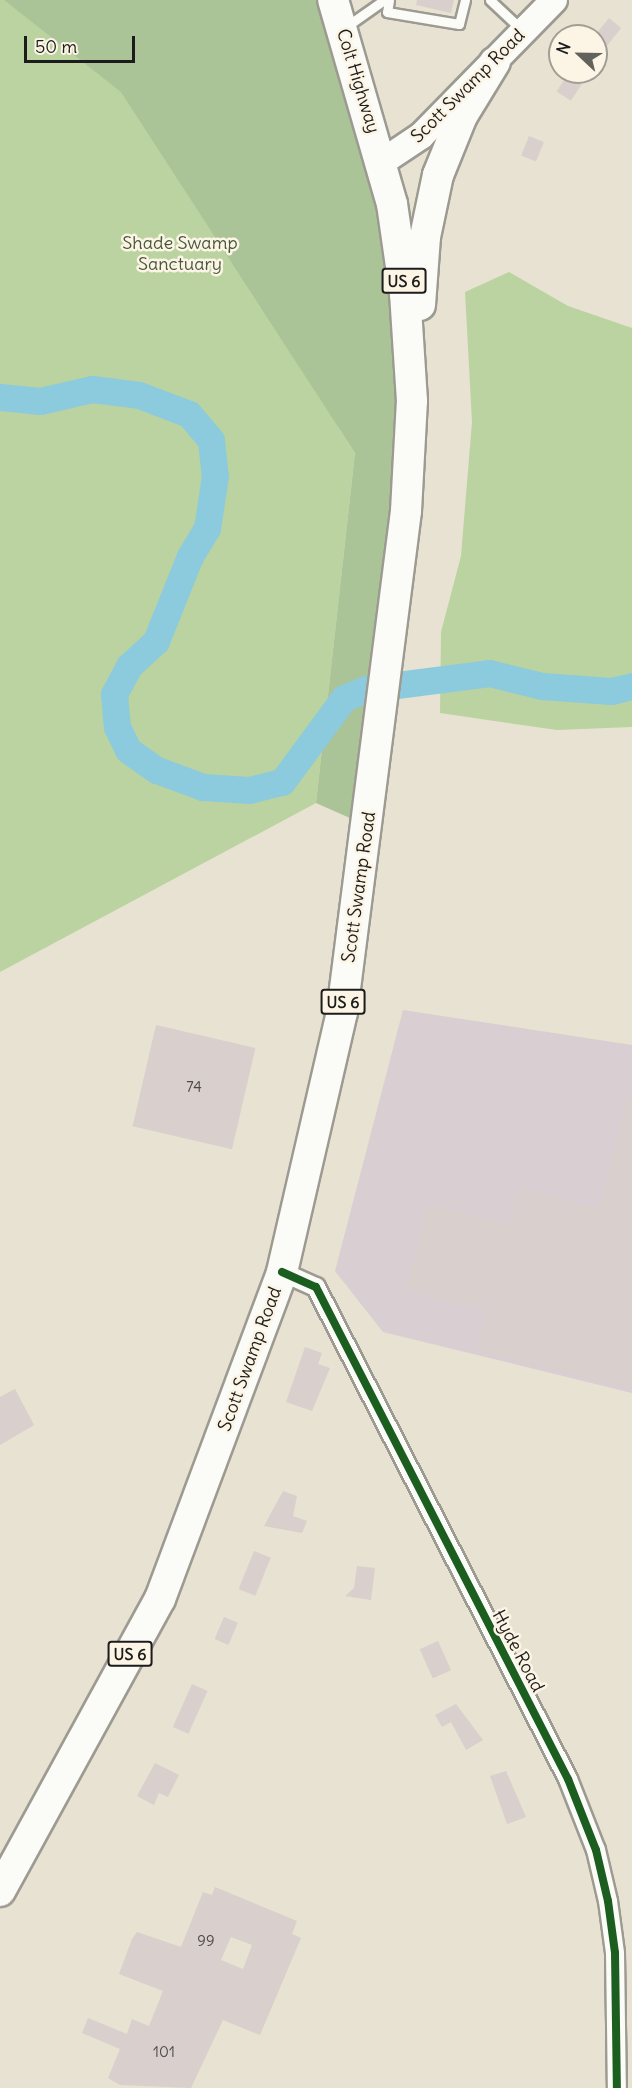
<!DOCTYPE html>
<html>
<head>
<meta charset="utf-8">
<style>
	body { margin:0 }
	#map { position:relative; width:632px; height:2088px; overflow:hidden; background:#e7e2d1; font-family:Delius,sans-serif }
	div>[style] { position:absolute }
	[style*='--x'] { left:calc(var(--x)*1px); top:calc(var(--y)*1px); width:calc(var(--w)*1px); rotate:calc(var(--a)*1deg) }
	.industrial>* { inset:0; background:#d9ced1 }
	.green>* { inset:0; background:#bad3a0 }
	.forest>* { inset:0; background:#aac497 }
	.river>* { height:27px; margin:-13.5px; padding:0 13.5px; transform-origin:13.5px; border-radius:13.5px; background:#8ccade }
	.building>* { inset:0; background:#d9cfcc; transform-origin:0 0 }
	.roads { filter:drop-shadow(2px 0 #9d9a91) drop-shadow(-2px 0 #9d9a91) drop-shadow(0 2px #9d9a91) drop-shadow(0 -2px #9d9a91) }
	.service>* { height:9px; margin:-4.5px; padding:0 4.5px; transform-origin:4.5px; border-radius:4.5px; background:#fbfbf8 }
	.minor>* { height:18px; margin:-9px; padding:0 9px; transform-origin:9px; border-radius:9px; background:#fbfbf8 }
	.secondary>* { height:26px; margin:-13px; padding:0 13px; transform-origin:13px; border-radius:13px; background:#fbfbf8 }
	.trunk>* { height:30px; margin:-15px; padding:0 15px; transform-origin:15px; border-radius:15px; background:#fbfbf8 }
	.cycleway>* { height:8px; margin:-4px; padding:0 4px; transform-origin:4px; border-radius:4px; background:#1b5e20 }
	span { translate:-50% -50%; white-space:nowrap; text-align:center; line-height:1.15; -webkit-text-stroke:5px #fcf5e5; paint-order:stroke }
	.number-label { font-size:15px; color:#4b4948 }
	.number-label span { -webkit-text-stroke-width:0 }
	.shield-label span { padding:2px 4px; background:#fcf5e5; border:2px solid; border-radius:4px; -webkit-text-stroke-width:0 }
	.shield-label { font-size:16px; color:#1c1c1c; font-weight:700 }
	.street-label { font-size:18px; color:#1c1c1c }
	.park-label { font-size:18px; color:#46583c }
	.north { position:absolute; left:548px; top:24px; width:60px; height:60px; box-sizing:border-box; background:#fcf5e5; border:2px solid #a29e95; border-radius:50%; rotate:292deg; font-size:16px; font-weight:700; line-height:24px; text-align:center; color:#1c1c1c }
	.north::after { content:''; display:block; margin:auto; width:21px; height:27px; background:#63615b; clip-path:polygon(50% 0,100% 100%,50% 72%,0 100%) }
	.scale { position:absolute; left:24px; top:36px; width:111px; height:27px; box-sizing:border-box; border:3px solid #1c1c1c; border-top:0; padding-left:8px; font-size:18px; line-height:21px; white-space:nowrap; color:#1c1c1c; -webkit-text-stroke:4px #fcf5e5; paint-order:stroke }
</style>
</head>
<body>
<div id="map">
	<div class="industrial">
		<div style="clip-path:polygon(403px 1010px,632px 1045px,632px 1393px,383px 1332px,335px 1271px)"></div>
	</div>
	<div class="green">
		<div style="clip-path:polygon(0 0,280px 0,338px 427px,355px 453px,316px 803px,0 972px)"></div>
		<div style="clip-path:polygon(509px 272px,568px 306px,632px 328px,632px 727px,557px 730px,440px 713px,441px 632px,461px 556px,472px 422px,465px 292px)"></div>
	</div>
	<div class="forest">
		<div style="clip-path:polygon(4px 0,333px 0,410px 349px,368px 826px,316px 803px,355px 453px,121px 92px)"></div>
	</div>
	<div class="river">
		<div style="--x:0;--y:397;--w:40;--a:5.7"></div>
		<div style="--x:40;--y:401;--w:53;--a:-13"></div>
		<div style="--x:92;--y:389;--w:47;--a:7.3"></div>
		<div style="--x:139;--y:395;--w:53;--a:20.8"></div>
		<div style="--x:189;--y:414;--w:34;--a:50"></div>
		<div style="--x:211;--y:440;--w:36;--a:84"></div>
		<div style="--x:215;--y:476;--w:53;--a:98.7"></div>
		<div style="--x:207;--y:528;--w:33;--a:121"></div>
		<div style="--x:190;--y:556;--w:92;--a:111.8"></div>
		<div style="--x:156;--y:641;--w:37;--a:137"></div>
		<div style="--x:129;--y:666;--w:32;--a:118"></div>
		<div style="--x:114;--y:694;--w:33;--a:85"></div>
		<div style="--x:117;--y:727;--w:25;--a:64"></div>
		<div style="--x:128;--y:750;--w:35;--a:35"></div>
		<div style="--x:157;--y:770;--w:49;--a:20.3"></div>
		<div style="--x:203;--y:787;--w:46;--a:3.7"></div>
		<div style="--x:249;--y:790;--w:34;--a:-14"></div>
		<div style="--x:282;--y:782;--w:104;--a:-53.6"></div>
		<div style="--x:344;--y:698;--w:24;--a:-22"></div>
		<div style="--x:366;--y:689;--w:124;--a:-7.4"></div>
		<div style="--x:489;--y:673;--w:55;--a:13.8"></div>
		<div style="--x:542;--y:686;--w:69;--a:4.1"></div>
		<div style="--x:611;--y:691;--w:22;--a:-13"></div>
	</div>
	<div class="building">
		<div style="clip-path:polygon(417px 0,454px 0,451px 13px,416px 5px)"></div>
		<div style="clip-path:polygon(609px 18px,621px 28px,596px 60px,596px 34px)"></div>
		<div style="left:568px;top:74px;width:17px;height:21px;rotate:33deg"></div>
		<div style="left:529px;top:136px;width:16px;height:21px;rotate:22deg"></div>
		<div style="left:156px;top:1025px;width:102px;height:104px;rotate:13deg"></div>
		<div style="clip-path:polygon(628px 1097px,632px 1098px,632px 1389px,477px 1350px,487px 1310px,406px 1290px,428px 1204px,509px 1224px,518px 1189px,599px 1209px)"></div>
		<div style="clip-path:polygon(305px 1347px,322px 1353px,318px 1364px,330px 1368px,312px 1411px,286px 1402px)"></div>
		<div style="clip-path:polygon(15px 1389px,34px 1425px,0 1445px,0 1397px)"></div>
		<div style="clip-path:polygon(283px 1491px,297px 1496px,293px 1516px,307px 1521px,302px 1533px,264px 1526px)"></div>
		<div style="left:254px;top:1551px;width:18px;height:41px;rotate:22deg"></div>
		<div style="clip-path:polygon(357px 1566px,375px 1568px,371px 1600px,345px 1596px,354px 1588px)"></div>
		<div style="left:224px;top:1617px;width:15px;height:24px;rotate:23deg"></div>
		<div style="left:438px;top:1641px;width:32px;height:20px;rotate:66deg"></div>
		<div style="left:192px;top:1684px;width:17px;height:47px;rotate:24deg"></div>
		<div style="clip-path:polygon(456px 1704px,483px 1740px,466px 1750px,451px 1722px,442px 1727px,435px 1715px)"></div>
		<div style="clip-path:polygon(155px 1763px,179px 1775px,168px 1797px,159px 1793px,154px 1805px,137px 1796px)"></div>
		<div style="clip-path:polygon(506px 1771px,526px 1817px,507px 1824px,490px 1776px)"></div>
		<div style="clip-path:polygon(evenodd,215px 1887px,297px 1921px,292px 1934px,301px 1938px,260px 2035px,223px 2020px,191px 2088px,120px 2085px,108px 2078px,120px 2049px,82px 2033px,88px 2018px,127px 2034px,132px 2019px,149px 2026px,163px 1991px,119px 1974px,132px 1939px,137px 1932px,181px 1947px,203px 1892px,212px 1895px,215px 1887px,231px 1937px,252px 1945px,243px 1969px,221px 1960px,231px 1937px)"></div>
	</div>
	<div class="roads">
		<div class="service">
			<div style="--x:389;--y:0;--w:12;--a:99"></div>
			<div style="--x:387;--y:12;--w:73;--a:9.5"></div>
			<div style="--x:459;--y:24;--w:25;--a:-76"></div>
			<div style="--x:490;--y:0;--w:42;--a:43.1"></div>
			<div style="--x:347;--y:26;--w:45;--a:-35.1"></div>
		</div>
		<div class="minor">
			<div style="--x:282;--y:1272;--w:37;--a:24"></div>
			<div style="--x:316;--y:1287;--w:553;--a:62.88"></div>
			<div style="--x:568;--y:1779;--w:76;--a:68.5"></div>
			<div style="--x:596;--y:1850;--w:52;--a:76.8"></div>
			<div style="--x:608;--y:1901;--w:52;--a:82.3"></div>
			<div style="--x:615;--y:1953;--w:135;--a:89.2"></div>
		</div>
		<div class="secondary">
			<div style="--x:382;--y:162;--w:47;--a:-33.7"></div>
			<div style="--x:421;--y:136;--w:190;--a:-45.6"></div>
		</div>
		<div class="trunk">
			<div style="--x:420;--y:305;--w:68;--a:-85.8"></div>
			<div style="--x:425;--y:237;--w:63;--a:-78.2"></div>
			<div style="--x:438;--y:175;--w:64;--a:-67.9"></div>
			<div style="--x:462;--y:116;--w:63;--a:-58.6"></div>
			<div style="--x:0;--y:1891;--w:333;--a:-61.3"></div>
			<div style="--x:160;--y:1599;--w:349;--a:-69.5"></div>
			<div style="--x:282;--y:1272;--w:267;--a:-77"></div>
			<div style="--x:342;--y:1012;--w:505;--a:-82.72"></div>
			<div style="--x:406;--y:511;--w:110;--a:-86.9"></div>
			<div style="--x:412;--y:401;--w:107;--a:-93.7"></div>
			<div style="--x:405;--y:294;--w:91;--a:-98.2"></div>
			<div style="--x:392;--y:204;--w:212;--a:-106.1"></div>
		</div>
	</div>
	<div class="cycleway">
		<div style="--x:282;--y:1272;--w:37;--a:24"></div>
		<div style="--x:316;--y:1287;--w:553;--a:62.88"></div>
		<div style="--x:568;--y:1779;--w:76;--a:68.5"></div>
		<div style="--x:596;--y:1850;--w:52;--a:76.8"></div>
		<div style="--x:608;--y:1901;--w:52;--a:82.3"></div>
		<div style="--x:615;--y:1953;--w:135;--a:89.2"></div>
	</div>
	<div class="number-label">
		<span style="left:194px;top:1087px">74</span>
		<span style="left:206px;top:1941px">99</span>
		<span style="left:164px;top:2052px">101</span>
	</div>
	<div class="shield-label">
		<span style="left:404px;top:281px">US 6</span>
		<span style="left:343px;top:1002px">US 6</span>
		<span style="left:130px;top:1654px">US 6</span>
	</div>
	<div class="street-label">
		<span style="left:358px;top:81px;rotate:73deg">Colt Highway</span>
		<span style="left:468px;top:86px;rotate:-45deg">Scott Swamp Road</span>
		<span style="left:359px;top:887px;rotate:-82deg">Scott Swamp Road</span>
		<span style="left:250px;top:1359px;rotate:-70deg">Scott Swamp Road</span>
		<span style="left:518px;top:1651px;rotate:62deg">Hyde Road</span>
	</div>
	<div class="park-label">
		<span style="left:180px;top:254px">Shade Swamp<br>Sanctuary</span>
	</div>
	<div class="north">N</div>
	<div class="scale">50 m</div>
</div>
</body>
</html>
